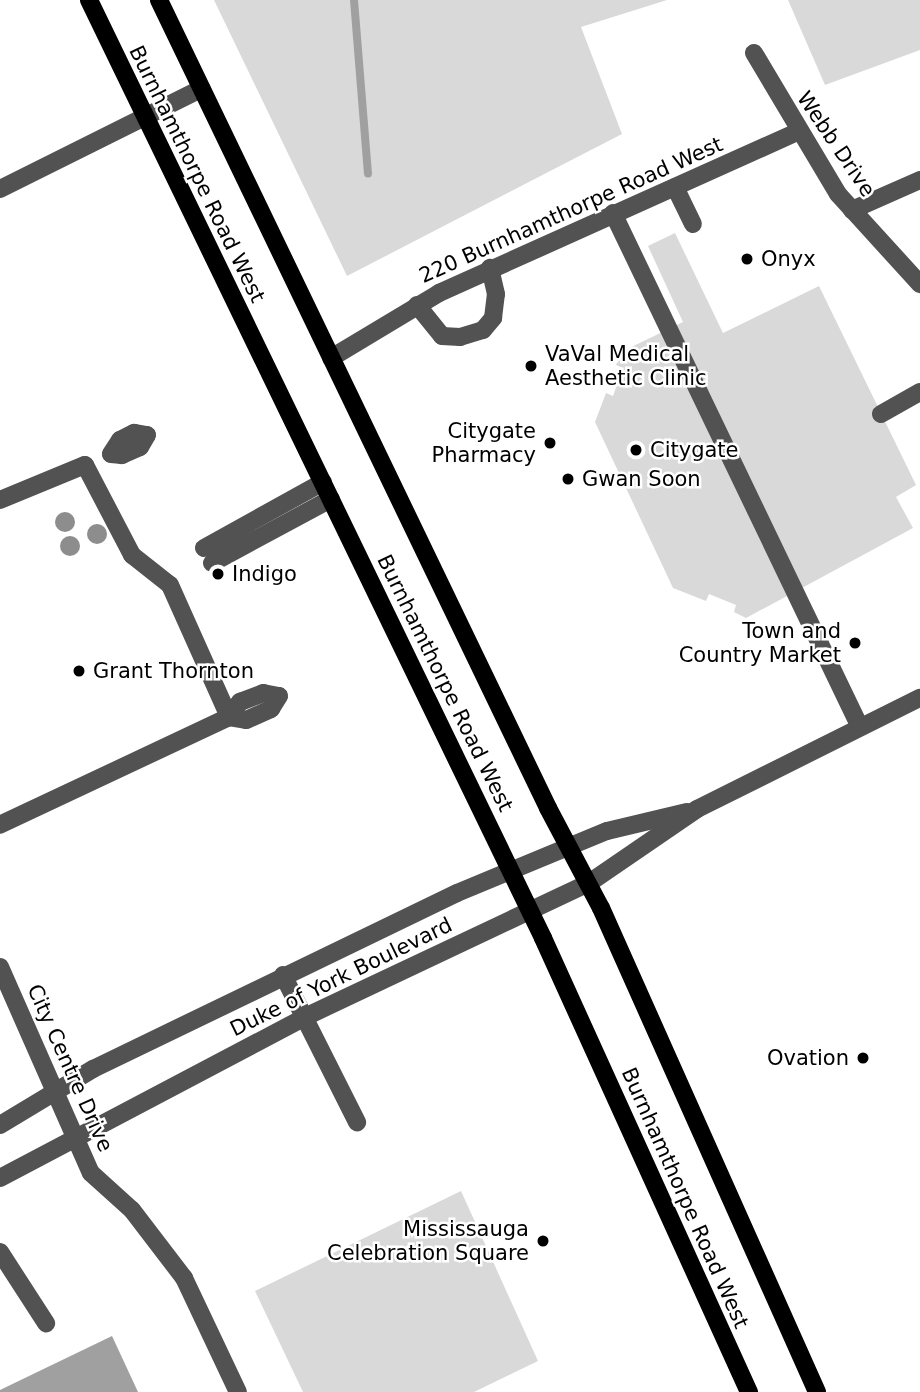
<!DOCTYPE html>
<html>
<head>
<meta charset="utf-8">
<style>
	body { margin:0 }
	#map { position:relative; width:920px; height:1392px; overflow:hidden; background:#fff; font-family:"DejaVu Sans",sans-serif }
	div>[style] { position:absolute }
	[style*='--x'] { left:calc(var(--x)*1px); top:calc(var(--y)*1px); width:calc(var(--w)*1px); rotate:calc(var(--a)*1deg) }
	.green>* { inset:0; background:#d9d9d9 }
	.water>* { inset:0; background:#a0a0a0 }
	.stream>* { height:8px; margin:-4px; padding:0 4px; transform-origin:4px; border-radius:4px; background:#a0a0a0 }
	.minor>* { height:18px; margin:-9px; padding:0 9px; transform-origin:9px; border-radius:9px; background:#525252 }
	.major>* { height:18px; margin:-9px; padding:0 9px; transform-origin:9px; border-radius:9px; background:#000 }
	.trees>* { width:20px; height:20px; margin:-10px; border-radius:50%; background:#8d8d8d }
	.dots>* { width:19px; height:19px; translate:-50% -50%; box-sizing:border-box; border:4px solid #fff; border-radius:50% }
	span { translate:-50% -50%; white-space:nowrap; text-align:center; line-height:1.15; -webkit-text-stroke:5px #fff; paint-order:stroke }
	.street-label { font-size:21px; color:#000 }
	.poi-label { font-size:21px; color:#000 }
	.left { translate:0 -50%; text-align:left }
	.right { translate:-100% -50%; text-align:right }
</style>
</head>
<body>
<div id="map">
	<div class="green">
		<div style="clip-path:polygon(214px 0,667px 0,581px 27px,622px 134px,347px 276px)"></div>
		<div style="clip-path:polygon(788px 0,920px 0,920px 50px,825px 85px)"></div>
		<div style="clip-path:polygon(675px 233px,723px 333px,819px 286px,916px 485px,896px 497px,913px 528px,746px 618px,734px 612px,736px 605px,709px 594px,706px 601px,673px 588px,595px 422px,606px 393px,613px 396px,623px 368px,616px 365px,621px 352px,683px 322px,648px 246px)"></div>
		<div style="clip-path:polygon(461px 1191px,538px 1361px,474px 1392px,303px 1392px,255px 1291px)"></div>
	</div>
	<div class="water">
		<div style="clip-path:polygon(112px 1336px,138px 1392px,0 1392px,0 1390px)"></div>
	</div>
	<div class="stream">
		<div style="--x:354;--y:0;--w:174;--a:85.4"></div>
	</div>
	<div class="minor">
		<div style="--x:754;--y:53;--w:164;--a:59.2"></div>
		<div style="--x:838;--y:194;--w:122;--a:47.7"></div>
		<div style="--x:675;--y:187;--w:41;--a:64.1"></div>
		<div style="--x:0;--y:189;--w:225;--a:-26.5"></div>
		<div style="--x:852;--y:210;--w:74;--a:-23.8"></div>
		<div style="--x:613;--y:213;--w:568;--a:64.34"></div>
		<div style="--x:417;--y:305;--w:40;--a:51"></div>
		<div style="--x:442;--y:336;--w:18;--a:3"></div>
		<div style="--x:460;--y:337;--w:24;--a:-17"></div>
		<div style="--x:483;--y:330;--w:16;--a:-50"></div>
		<div style="--x:493;--y:318;--w:24;--a:-83"></div>
		<div style="--x:496;--y:294;--w:27;--a:-103"></div>
		<div style="--x:331;--y:358;--w:126;--a:-31"></div>
		<div style="--x:439;--y:293;--w:393;--a:-24.2"></div>
		<div style="--x:881;--y:414;--w:45;--a:-29.4"></div>
		<div style="--x:134;--y:433;--w:13;--a:9"></div>
		<div style="--x:147;--y:435;--w:14;--a:120"></div>
		<div style="--x:140;--y:447;--w:20;--a:156"></div>
		<div style="--x:122;--y:455;--w:11;--a:-175"></div>
		<div style="--x:111;--y:454;--w:17;--a:-57"></div>
		<div style="--x:120;--y:440;--w:16;--a:-27"></div>
		<div style="--x:0;--y:500;--w:92;--a:-22.4"></div>
		<div style="--x:85;--y:465;--w:102;--a:62.4"></div>
		<div style="--x:132;--y:555;--w:48;--a:38.3"></div>
		<div style="--x:170;--y:585;--w:145;--a:65.9"></div>
		<div style="--x:229;--y:717;--w:253;--a:154.8"></div>
		<div style="--x:204;--y:548;--w:136;--a:-29"></div>
		<div style="--x:212;--y:563;--w:135;--a:-28.3"></div>
		<div style="--x:263;--y:693;--w:16;--a:11"></div>
		<div style="--x:279;--y:696;--w:15;--a:122"></div>
		<div style="--x:271;--y:709;--w:27;--a:156"></div>
		<div style="--x:246;--y:720;--w:17;--a:-170"></div>
		<div style="--x:229;--y:717;--w:19;--a:-54"></div>
		<div style="--x:240;--y:702;--w:25;--a:-21"></div>
		<div style="--x:0;--y:967;--w:225;--a:66.2"></div>
		<div style="--x:91;--y:1173;--w:55;--a:42.1"></div>
		<div style="--x:132;--y:1210;--w:86;--a:52.6"></div>
		<div style="--x:184;--y:1278;--w:126;--a:64.7"></div>
		<div style="--x:283;--y:975;--w:165;--a:63.3"></div>
		<div style="--x:0;--y:1125;--w:109;--a:-31.1"></div>
		<div style="--x:93;--y:1069;--w:404;--a:-25.8"></div>
		<div style="--x:457;--y:893;--w:162;--a:-22.5"></div>
		<div style="--x:607;--y:831;--w:82;--a:-13.4"></div>
		<div style="--x:0;--y:1178;--w:345;--a:-27.8"></div>
		<div style="--x:305;--y:1017;--w:314;--a:-25.3"></div>
		<div style="--x:589;--y:883;--w:131;--a:-34.4"></div>
		<div style="--x:697;--y:809;--w:249;--a:-26.5"></div>
		<div style="--x:0;--y:1252;--w:85;--a:57.1"></div>
	</div>
	<div class="major">
		<div style="--x:89;--y:0;--w:1042;--a:64.17"></div>
		<div style="--x:543;--y:938;--w:499;--a:65.6"></div>
		<div style="--x:159;--y:0;--w:897;--a:64.29"></div>
		<div style="--x:548;--y:808;--w:113;--a:62.1"></div>
		<div style="--x:601;--y:908;--w:530;--a:65.95"></div>
	</div>
	<div class="trees">
		<div style="left:65px;top:522px"></div>
		<div style="left:97px;top:534px"></div>
		<div style="left:70px;top:546px"></div>
	</div>
	<div class="dots">
		<div style="left:747px;top:259px;background:#000"></div>
		<div style="left:531px;top:366px;background:#000"></div>
		<div style="left:550px;top:443px;background:#000"></div>
		<div style="left:636px;top:450px;background:#000"></div>
		<div style="left:568px;top:479px;background:#000"></div>
		<div style="left:218px;top:574px;background:#000"></div>
		<div style="left:855px;top:643px;background:#000"></div>
		<div style="left:79px;top:671px;background:#000"></div>
		<div style="left:863px;top:1058px;background:#000"></div>
		<div style="left:543px;top:1241px;background:#000"></div>
	</div>
	<div class="street-label">
		<span style="left:836px;top:144px;rotate:56deg">Webb Drive</span>
		<span style="left:197px;top:174px;rotate:64deg">Burnhamthorpe Road West</span>
		<span style="left:571px;top:210px;rotate:-24deg">220 Burnhamthorpe Road West</span>
		<span style="left:445px;top:683px;rotate:64deg">Burnhamthorpe Road West</span>
		<span style="left:341px;top:977px;rotate:-26deg">Duke of York Boulevard</span>
		<span style="left:70px;top:1068px;rotate:66deg">City Centre Drive</span>
		<span style="left:685px;top:1198px;rotate:66deg">Burnhamthorpe Road West</span>
	</div>
	<div class="poi-label">
		<span class="left" style="left:761px;top:259px">Onyx</span>
		<span class="left" style="left:545px;top:366px">VaVal Medical<br>Aesthetic Clinic</span>
		<span class="right" style="left:536px;top:443px">Citygate<br>Pharmacy</span>
		<span class="left" style="left:650px;top:450px">Citygate</span>
		<span class="left" style="left:582px;top:479px">Gwan Soon</span>
		<span class="left" style="left:232px;top:574px">Indigo</span>
		<span class="right" style="left:841px;top:643px">Town and<br>Country Market</span>
		<span class="left" style="left:93px;top:671px">Grant Thornton</span>
		<span class="right" style="left:849px;top:1058px">Ovation</span>
		<span class="right" style="left:529px;top:1241px">Mississauga<br>Celebration Square</span>
	</div>
</div>
</body>
</html>
